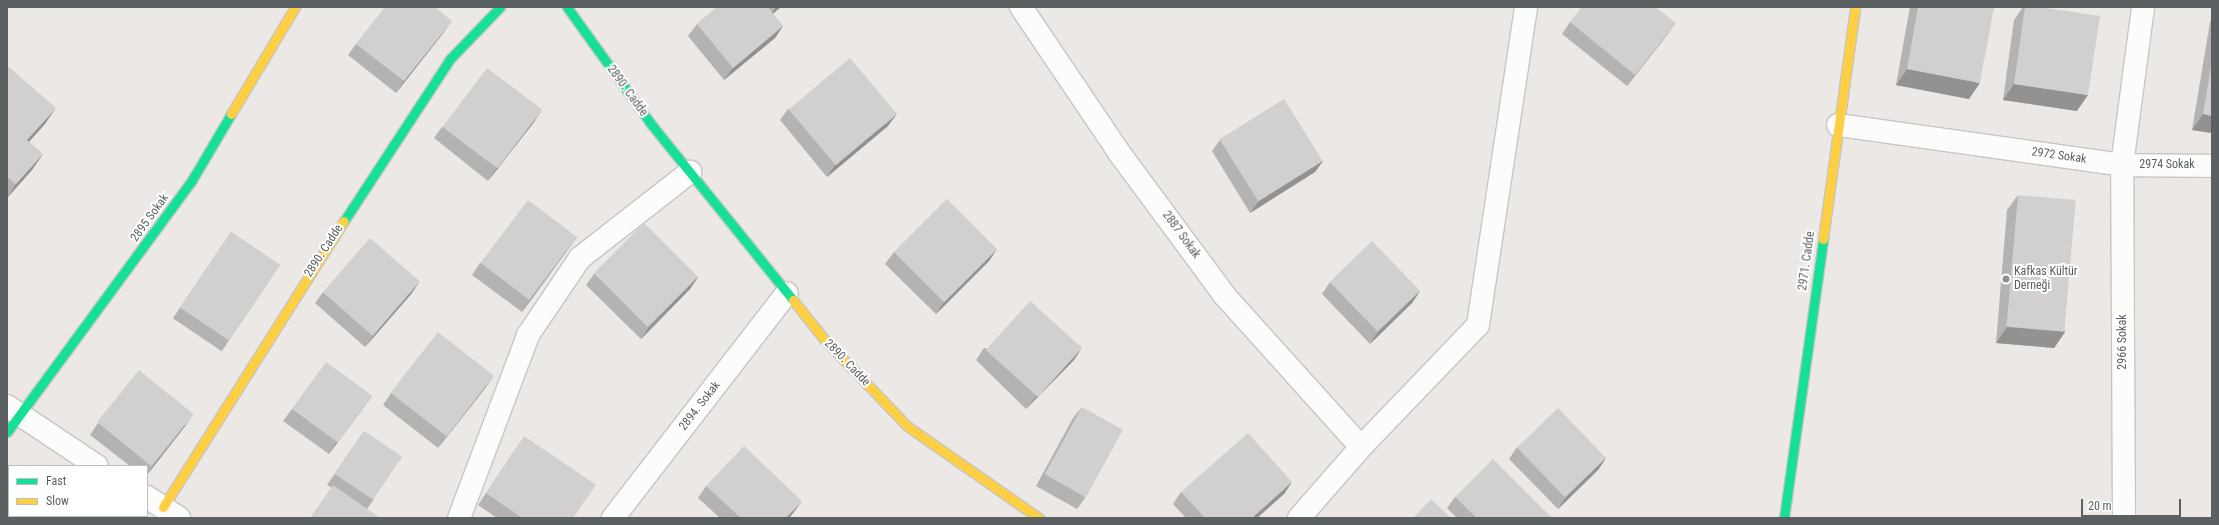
<!DOCTYPE html>
<html>
<head>
<meta charset="utf-8">
<style>
	body { margin:0 }
	#map { position:relative; width:2219px; height:525px; overflow:hidden; background:#ebe8e5; font-family:"Roboto Condensed",sans-serif }
	div>[style] { position:absolute }
	[style*='--x'] { left:calc(var(--x)*1px); top:calc(var(--y)*1px); width:calc(var(--w)*1px); rotate:calc(var(--a)*1deg) }
	.roads { filter:drop-shadow(1px 0 #c6c6c6) drop-shadow(-1px 0 #c6c6c6) drop-shadow(0 1px #c6c6c6) drop-shadow(0 -1px #c6c6c6) }
	.street>* { height:22px; margin:-11px; padding:0 11px; transform-origin:11px; border-radius:11px; background:#fcfcfb }
	.fast>* { height:9px; margin:-4.5px; padding:0 4.5px; transform-origin:4.5px; border-radius:4.5px; background:#16e098 }
	.slow>* { height:9px; margin:-4.5px; padding:0 4.5px; transform-origin:4.5px; border-radius:4.5px; background:#ffcf43 }
	.wall>* { inset:0; background:#b5b3b1; transform-origin:0 0 }
	.shaded-wall>* { inset:0; background:#939290 }
	.building>* { inset:0; background:#d2d0ce; transform-origin:0 0 }
	.dots>* { width:11px; height:11px; translate:-50% -50%; box-sizing:border-box; border:2px solid #fff; border-radius:50% }
	span { translate:-50% -50%; white-space:nowrap; text-align:center; line-height:1.15; -webkit-text-stroke:4px #fff; paint-order:stroke }
	.street-label { font-size:12px; color:#5b6062 }
	.poi-label { font-size:12px; color:#5b6062 }
	.left { translate:0 -50%; text-align:left }
	.frame { position:absolute; inset:0; border:8px solid #5b6062; pointer-events:none }
	.legend { position:absolute; left:8px; top:465px; width:140px; height:52px; box-sizing:border-box; background:#fff; border:1px solid #bdbfc0; margin:0; padding:5px 7px; list-style:none; font-size:12px; color:#5b6062 }
	.legend li { display:flex; align-items:center; gap:8px; height:20px }
	.legend b { width:20px; border:1px solid #bdbfc0 }
	.scale { position:absolute; left:2081px; top:499px; width:100px; height:18px; box-sizing:border-box; border:2px solid #5b6062; border-top:0; padding-left:5px; font-size:12px; line-height:14px; white-space:nowrap; color:#5b6062; -webkit-text-stroke:3px #fff; paint-order:stroke }
</style>
</head>
<body>
<div id="map">
	<div class="roads">
		<div class="street">
			<div style="--x:1021;--y:7;--w:177;--a:56"></div>
			<div style="--x:1120;--y:154;--w:177;--a:53.5"></div>
			<div style="--x:1225;--y:296;--w:203;--a:48"></div>
			<div style="--x:1838;--y:125;--w:287;--a:8"></div>
			<div style="--x:2122;--y:165;--w:159;--a:-82.4"></div>
			<div style="--x:7;--y:406;--w:108;--a:33.7"></div>
			<div style="--x:147;--y:497;--w:38;--a:33"></div>
			<div style="--x:459;--y:518;--w:196;--a:-69.3"></div>
			<div style="--x:528;--y:335;--w:93;--a:-56"></div>
			<div style="--x:580;--y:258;--w:140;--a:-38"></div>
			<div style="--x:613;--y:518;--w:284;--a:-52.3"></div>
			<div style="--x:1299;--y:518;--w:94;--a:-48.9"></div>
			<div style="--x:1361;--y:447;--w:169;--a:-46.2"></div>
			<div style="--x:1478;--y:325;--w:322;--a:-81.4"></div>
			<div style="--x:2124;--y:518;--w:353;--a:-90.3"></div>
			<div style="--x:2122;--y:165;--w:90;--a:0.6"></div>
		</div>
		<div class="fast">
			<div style="--x:567;--y:7;--w:144;--a:54.3"></div>
			<div style="--x:651;--y:124;--w:226;--a:51.1"></div>
			<div style="--x:344;--y:221;--w:194;--a:-56.8"></div>
			<div style="--x:450;--y:59;--w:72;--a:-46.1"></div>
			<div style="--x:7;--y:432;--w:313;--a:-53.7"></div>
			<div style="--x:192;--y:180;--w:77;--a:-59.4"></div>
			<div style="--x:1784;--y:518;--w:282;--a:-82"></div>
		</div>
		<div class="slow">
			<div style="--x:231;--y:114;--w:125;--a:-59.1"></div>
			<div style="--x:1823;--y:239;--w:234;--a:-82.1"></div>
			<div style="--x:793;--y:300;--w:50;--a:51.5"></div>
			<div style="--x:824;--y:339;--w:120;--a:46.3"></div>
			<div style="--x:907;--y:426;--w:161;--a:34.9"></div>
			<div style="--x:163;--y:507;--w:338;--a:-57.7"></div>
		</div>
	</div>
	<div class="wall">
		<div style="clip-path:polygon(717px 7px,781px 7px,773px 14px,783px 26px,775px 38px,724px 80px,688px 36px,697px 24px)"></div>
		<div style="clip-path:polygon(1910px 7px,1994px 7px,1969px 99px,1896px 85px)"></div>
		<div style="clip-path:polygon(2023px 7px,2039px 7px,2077px 111px,2003px 100px,2014px 20px)"></div>
		<div style="clip-path:polygon(2212px 19px,2212px 133px,2192px 130px,2210px 22px)"></div>
		<div style="clip-path:polygon(1570px 22px,1667px 35px,1627px 86px,1562px 34px)"></div>
		<div style="clip-path:polygon(444px 32px,396px 93px,348px 55px,356px 44px)"></div>
		<div style="clip-path:polygon(7px 69px,45px 124px,29px 142px,43px 154px,32px 170px,7px 198px)"></div>
		<div style="clip-path:polygon(788px 109px,888px 126px,827px 177px,780px 120px)"></div>
		<div style="clip-path:polygon(534px 122px,488px 181px,434px 138px,442px 127px)"></div>
		<div style="clip-path:polygon(1220px 140px,1323px 161px,1315px 172px,1250px 213px,1212px 151px)"></div>
		<div style="clip-path:polygon(2018px 195px,2065px 332px,2054px 348px,1996px 343px,2007px 210px)"></div>
		<div style="left:231px;top:232px;width:59px;height:104px;rotate:34deg"></div>
		<div style="clip-path:polygon(577px 237px,522px 312px,472px 275px,480px 263px)"></div>
		<div style="clip-path:polygon(997px 249px,989px 261px,936px 314px,885px 264px,894px 252px)"></div>
		<div style="clip-path:polygon(594px 274px,698px 277px,690px 289px,641px 339px,586px 285px)"></div>
		<div style="clip-path:polygon(1330px 282px,1420px 291px,1412px 303px,1370px 344px,1322px 294px)"></div>
		<div style="clip-path:polygon(323px 292px,412px 293px,365px 347px,315px 303px)"></div>
		<div style="clip-path:polygon(984px 348px,1074px 360px,1026px 409px,976px 360px)"></div>
		<div style="clip-path:polygon(486px 387px,438px 448px,383px 405px,391px 393px)"></div>
		<div style="clip-path:polygon(372px 396px,329px 454px,283px 421px,292px 409px)"></div>
		<div style="clip-path:polygon(1082px 407px,1085px 498px,1077px 509px,1036px 486px,1073px 418px)"></div>
		<div style="clip-path:polygon(98px 423px,186px 425px,147px 475px,147px 466px,130px 466px,90px 435px)"></div>
		<div style="clip-path:polygon(364px 431px,374px 499px,367px 509px,327px 485px)"></div>
		<div style="clip-path:polygon(1517px 447px,1606px 458px,1598px 470px,1558px 509px,1509px 459px)"></div>
		<div style="clip-path:polygon(516px 448px,573px 518px,497px 518px,478px 505px)"></div>
		<div style="clip-path:polygon(1292px 482px,1284px 494px,1257px 518px,1186px 518px,1173px 504px,1181px 492px)"></div>
		<div style="clip-path:polygon(706px 486px,794px 512px,789px 518px,720px 518px,698px 498px)"></div>
		<div style="clip-path:polygon(1455px 497px,1550px 518px,1457px 518px,1447px 508px)"></div>
	</div>
	<div class="shaded-wall">
		<div style="clip-path:polygon(776px 7px,781px 7px,770px 16px)"></div>
		<div style="clip-path:polygon(452px 21px,444px 32px,396px 93px,404px 81px)"></div>
		<div style="clip-path:polygon(1676px 23px,1667px 35px,1627px 86px,1635px 75px)"></div>
		<div style="clip-path:polygon(783px 26px,775px 38px,724px 80px,733px 68px)"></div>
		<div style="clip-path:polygon(1907px 69px,1980px 83px,1969px 99px,1896px 85px)"></div>
		<div style="clip-path:polygon(2014px 84px,2088px 95px,2077px 111px,2003px 100px)"></div>
		<div style="clip-path:polygon(56px 108px,45px 124px,16px 156px,27px 140px)"></div>
		<div style="clip-path:polygon(542px 110px,534px 122px,488px 181px,496px 169px)"></div>
		<div style="clip-path:polygon(897px 114px,888px 126px,827px 177px,835px 165px)"></div>
		<div style="clip-path:polygon(2203px 114px,2212px 116px,2212px 133px,2192px 130px)"></div>
		<div style="clip-path:polygon(43px 154px,32px 170px,7px 198px,16px 184px)"></div>
		<div style="clip-path:polygon(1323px 161px,1315px 172px,1250px 213px,1259px 201px)"></div>
		<div style="clip-path:polygon(577px 237px,569px 248px,522px 312px,530px 300px)"></div>
		<div style="clip-path:polygon(997px 249px,989px 261px,936px 314px,944px 302px)"></div>
		<div style="clip-path:polygon(698px 277px,690px 289px,641px 339px,649px 327px)"></div>
		<div style="clip-path:polygon(420px 281px,412px 293px,365px 347px,374px 335px)"></div>
		<div style="clip-path:polygon(1420px 291px,1412px 303px,1370px 344px,1378px 332px)"></div>
		<div style="clip-path:polygon(2007px 327px,2065px 332px,2054px 348px,1996px 343px)"></div>
		<div style="clip-path:polygon(1082px 348px,1074px 360px,1026px 409px,1035px 398px)"></div>
		<div style="clip-path:polygon(494px 375px,486px 387px,438px 448px,447px 436px)"></div>
		<div style="clip-path:polygon(372px 396px,364px 407px,329px 454px,337px 442px)"></div>
		<div style="clip-path:polygon(194px 414px,186px 425px,147px 475px,153px 466px)"></div>
		<div style="clip-path:polygon(1606px 458px,1598px 470px,1558px 509px,1566px 497px)"></div>
		<div style="clip-path:polygon(1292px 482px,1284px 494px,1257px 518px,1252px 518px)"></div>
		<div style="clip-path:polygon(802px 501px,794px 512px,789px 518px,786px 518px)"></div>
	</div>
	<div class="building">
		<div style="clip-path:polygon(385px 7px,435px 7px,452px 21px,404px 81px,356px 44px)"></div>
		<div style="clip-path:polygon(717px 7px,768px 7px,783px 26px,733px 68px,697px 24px)"></div>
		<div style="clip-path:polygon(1582px 7px,1655px 7px,1676px 23px,1635px 75px,1570px 22px)"></div>
		<div style="clip-path:polygon(1918px 7px,1994px 7px,1980px 83px,1907px 69px)"></div>
		<div style="clip-path:polygon(2025px 7px,2039px 7px,2100px 16px,2088px 95px,2014px 84px)"></div>
		<div style="left:850px;top:58px;width:73px;height:80px;rotate:50deg"></div>
		<div style="clip-path:polygon(2212px 61px,2212px 116px,2203px 114px)"></div>
		<div style="clip-path:polygon(9px 67px,56px 108px,27px 140px,43px 154px,16px 184px,7px 177px,7px 69px)"></div>
		<div style="left:487px;top:68px;width:69px;height:74px;rotate:37deg"></div>
		<div style="left:1284px;top:99px;width:73px;height:76px;rotate:58deg"></div>
		<div style="left:2018px;top:195px;width:58px;height:132px;rotate:5deg"></div>
		<div style="left:947px;top:199px;width:71px;height:75px;rotate:45deg"></div>
		<div style="left:528px;top:200px;width:61px;height:79px;rotate:37deg"></div>
		<div style="left:644px;top:223px;width:76px;height:71px;rotate:45deg"></div>
		<div style="left:231px;top:232px;width:59px;height:91px;rotate:34deg"></div>
		<div style="left:370px;top:238px;width:66px;height:72px;rotate:41deg"></div>
		<div style="left:1372px;top:241px;width:69px;height:59px;rotate:46deg"></div>
		<div style="left:1030px;top:301px;width:70px;height:66px;rotate:42deg"></div>
		<div style="left:438px;top:332px;width:71px;height:77px;rotate:38deg"></div>
		<div style="left:326px;top:362px;width:57px;height:58px;rotate:36deg"></div>
		<div style="left:139px;top:370px;width:70px;height:67px;rotate:39deg"></div>
		<div style="left:1082px;top:407px;width:47px;height:77px;rotate:29deg"></div>
		<div style="left:1558px;top:408px;width:69px;height:57px;rotate:46deg"></div>
		<div style="left:364px;top:431px;width:46px;height:52px;rotate:34deg"></div>
		<div style="clip-path:polygon(1248px 433px,1292px 482px,1252px 518px,1205px 518px,1181px 492px)"></div>
		<div style="clip-path:polygon(524px 436px,596px 485px,573px 518px,522px 518px,486px 493px)"></div>
		<div style="clip-path:polygon(744px 446px,802px 501px,786px 518px,741px 518px,706px 486px)"></div>
		<div style="clip-path:polygon(1493px 459px,1551px 517px,1550px 518px,1477px 518px,1455px 497px)"></div>
		<div style="clip-path:polygon(333px 485px,380px 518px,310px 518px)"></div>
		<div style="clip-path:polygon(1431px 499px,1451px 518px,1413px 518px)"></div>
		<div style="left:45px;top:516px;width:45px;height:3px"></div>
	</div>
	<div class="dots">
		<div style="left:2006px;top:279px;background:#8d9090"></div>
	</div>
	<div class="street-label">
		<span style="left:627px;top:91px;rotate:54deg">2890. Cadde</span>
		<span style="left:2059px;top:156px;rotate:8deg">2972 Sokak</span>
		<span style="left:2167px;top:165px">2974 Sokak</span>
		<span style="left:150px;top:218px;rotate:-54deg">2895 Sokak</span>
		<span style="left:1181px;top:235px;rotate:54deg">2887 Sokak</span>
		<span style="left:324px;top:251px;rotate:-57deg">2890. Cadde</span>
		<span style="left:1807px;top:261px;rotate:-82deg">2971. Cadde</span>
		<span style="left:2123px;top:342px;rotate:-90deg">2966 Sokak</span>
		<span style="left:847px;top:363px;rotate:46deg">2890. Cadde</span>
		<span style="left:700px;top:406px;rotate:-52deg">2894. Sokak</span>
	</div>
	<div class="poi-label">
		<span class="left" style="left:2014px;top:279px">Kafkas Kültür<br>Derneği</span>
	</div>
	<div class="frame"></div>
	<ul class="legend">
	<li><b style="height:5px;background:#16e098"></b>Fast</li>
	<li><b style="height:5px;background:#ffcf43"></b>Slow</li>
	</ul>
	<div class="scale">20 m</div>
</div>
</body>
</html>
